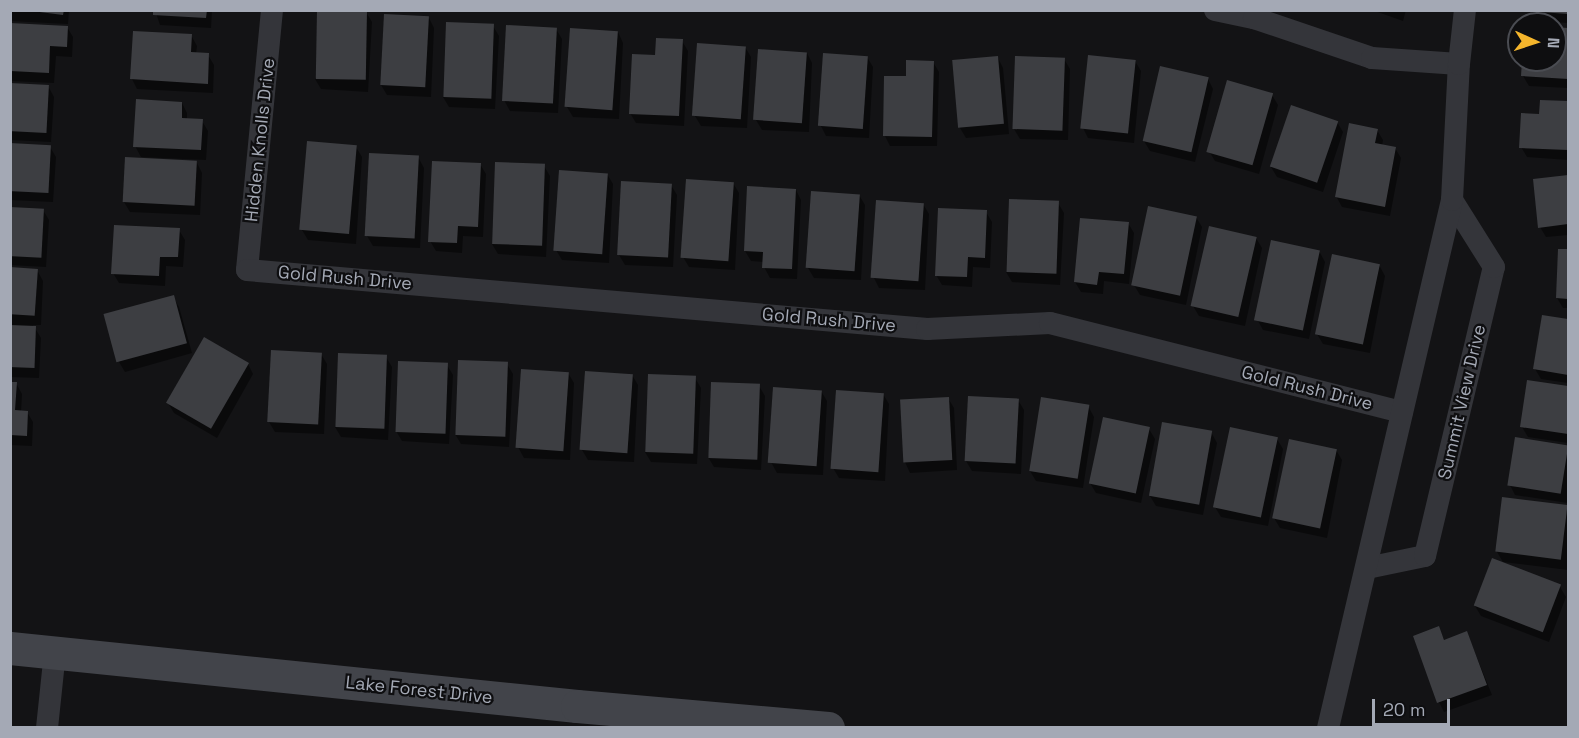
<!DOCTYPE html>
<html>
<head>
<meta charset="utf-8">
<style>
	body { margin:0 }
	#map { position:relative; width:1579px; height:738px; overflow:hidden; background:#131315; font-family:"Space Grotesk",sans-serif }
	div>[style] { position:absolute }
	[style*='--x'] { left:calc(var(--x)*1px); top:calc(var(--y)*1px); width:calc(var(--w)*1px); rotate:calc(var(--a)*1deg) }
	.shadow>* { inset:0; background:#0007 }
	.building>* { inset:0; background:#3d3e42; transform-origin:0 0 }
	.minor>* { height:22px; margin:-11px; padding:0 11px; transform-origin:11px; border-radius:11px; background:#34353a }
	.secondary>* { height:33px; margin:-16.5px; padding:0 16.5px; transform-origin:16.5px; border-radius:16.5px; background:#42444a }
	span { translate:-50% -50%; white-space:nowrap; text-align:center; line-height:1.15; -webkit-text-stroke:4.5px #0e0e10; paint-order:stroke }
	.street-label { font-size:18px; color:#a4a9b5 }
	.frame { position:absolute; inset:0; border:12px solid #a4a9b5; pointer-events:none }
	.north { position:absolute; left:1507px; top:12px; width:60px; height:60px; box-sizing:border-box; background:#0e0e10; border:2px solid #4a4c52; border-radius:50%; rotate:93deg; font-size:16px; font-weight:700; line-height:24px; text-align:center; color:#a4a9b5 }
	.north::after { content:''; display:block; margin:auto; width:21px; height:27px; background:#f4b52c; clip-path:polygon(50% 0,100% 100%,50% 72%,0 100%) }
	.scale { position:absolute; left:1372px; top:699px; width:78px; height:27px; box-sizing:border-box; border:3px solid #a4a9b5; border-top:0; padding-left:8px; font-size:18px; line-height:21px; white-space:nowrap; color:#a4a9b5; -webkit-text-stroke:4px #0e0e10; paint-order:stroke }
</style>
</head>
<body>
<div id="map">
	<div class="shadow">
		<div style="clip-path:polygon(10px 10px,69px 10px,68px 24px,10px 21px)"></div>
		<div style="clip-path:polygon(155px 10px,212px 10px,211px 28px,160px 25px)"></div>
		<div style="clip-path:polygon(1372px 10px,1406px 10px,1403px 21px)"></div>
		<div style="clip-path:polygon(1568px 10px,1568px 23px,1537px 21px,1531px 11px)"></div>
		<div style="clip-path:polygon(366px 12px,372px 22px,368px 92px,321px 89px,315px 79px)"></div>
		<div style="clip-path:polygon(429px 18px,434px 28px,431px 97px,387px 95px,381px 85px)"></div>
		<div style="clip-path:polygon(10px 24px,67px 27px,73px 37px,72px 57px,56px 56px,54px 83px,10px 81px)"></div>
		<div style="clip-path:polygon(493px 26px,499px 36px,495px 109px,449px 107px,443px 97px)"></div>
		<div style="clip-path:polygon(556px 29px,562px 39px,558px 113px,510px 111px,504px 100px)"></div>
		<div style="clip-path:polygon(1555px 29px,1568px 30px,1568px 88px,1529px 86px,1523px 76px,1524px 60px,1555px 60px)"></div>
		<div style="clip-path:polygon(618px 32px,623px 43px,619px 119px,573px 117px,567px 107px)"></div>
		<div style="clip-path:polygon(191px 35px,197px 46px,196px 54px,208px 55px,214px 65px,213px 93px,137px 89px,132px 79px)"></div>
		<div style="clip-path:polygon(682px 41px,688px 51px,684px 126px,636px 123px,630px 113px)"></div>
		<div style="clip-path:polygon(745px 47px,751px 57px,747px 128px,701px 126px,695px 116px)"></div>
		<div style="clip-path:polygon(807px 53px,812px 63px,809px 132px,762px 130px,756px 120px)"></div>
		<div style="clip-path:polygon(824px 55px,867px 57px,873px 67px,869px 138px,826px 136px,821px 126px)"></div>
		<div style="clip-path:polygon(998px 58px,1003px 68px,1009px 134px,966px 138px,960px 128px)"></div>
		<div style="clip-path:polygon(1064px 59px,1070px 69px,1068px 140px,1020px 139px,1014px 129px)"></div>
		<div style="clip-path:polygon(1135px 61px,1141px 71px,1134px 143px,1088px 138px,1083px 128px)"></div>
		<div style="clip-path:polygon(933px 62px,939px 72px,937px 146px,890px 146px,885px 136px,908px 77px)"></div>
		<div style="clip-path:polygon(1208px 79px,1213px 89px,1195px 162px,1150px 151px,1144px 141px)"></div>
		<div style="clip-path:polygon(10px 85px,48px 86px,54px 97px,51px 142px,10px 140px)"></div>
		<div style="clip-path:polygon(1272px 95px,1278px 105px,1259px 174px,1215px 161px,1209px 151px)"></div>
		<div style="clip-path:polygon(1542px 102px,1568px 103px,1568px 160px,1527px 157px,1521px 147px,1541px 116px)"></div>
		<div style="clip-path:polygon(182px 103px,187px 113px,187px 120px,202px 121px,208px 131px,206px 160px,141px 157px,135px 146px)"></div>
		<div style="clip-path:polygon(1337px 122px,1343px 132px,1323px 192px,1277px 177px,1271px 167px)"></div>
		<div style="clip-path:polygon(1377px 130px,1383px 140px,1382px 146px,1395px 148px,1401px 158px,1390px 216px,1342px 207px,1336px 196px)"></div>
		<div style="clip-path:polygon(10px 144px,50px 147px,56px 157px,53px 202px,10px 200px)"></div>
		<div style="clip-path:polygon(356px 147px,362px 157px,356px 244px,308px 240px,302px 230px)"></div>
		<div style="clip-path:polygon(418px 157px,424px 168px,420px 248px,373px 246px,367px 236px)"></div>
		<div style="clip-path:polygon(197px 163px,202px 173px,200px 215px,130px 212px,124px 202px)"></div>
		<div style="clip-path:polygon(480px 164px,486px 174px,483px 237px,463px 236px,462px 253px,436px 251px,430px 241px)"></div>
		<div style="clip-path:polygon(544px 166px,550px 176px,546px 257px,498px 254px,492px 244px)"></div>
		<div style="clip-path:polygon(607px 174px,613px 184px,609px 263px,562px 260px,556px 250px)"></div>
		<div style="clip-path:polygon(1568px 177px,1568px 235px,1546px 237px,1540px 227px,1535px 180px)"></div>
		<div style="clip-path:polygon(733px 183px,739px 193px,735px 270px,689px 267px,683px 257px)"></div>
		<div style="clip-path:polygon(671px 185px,677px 195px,673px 267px,625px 265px,619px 255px)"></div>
		<div style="clip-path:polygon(796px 190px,801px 200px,797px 279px,770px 278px,764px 267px,764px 262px,751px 261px,745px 251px)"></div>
		<div style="clip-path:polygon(859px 195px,865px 205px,861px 280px,814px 278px,808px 268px)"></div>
		<div style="clip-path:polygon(1010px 200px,1058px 203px,1064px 213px,1060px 285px,1012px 282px,1006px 272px)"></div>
		<div style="clip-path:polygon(923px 204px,929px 214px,925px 290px,879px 288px,874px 278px)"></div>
		<div style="clip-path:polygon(10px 208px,43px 210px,49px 220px,46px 267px,10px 265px)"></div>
		<div style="clip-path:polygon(986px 212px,992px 222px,990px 268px,973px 267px,972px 287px,942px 285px,936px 275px)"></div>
		<div style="clip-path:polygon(1196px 217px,1202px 227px,1186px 305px,1140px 295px,1134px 285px)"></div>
		<div style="clip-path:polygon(1128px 223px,1134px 233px,1129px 284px,1104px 281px,1103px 294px,1081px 292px,1075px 282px)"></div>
		<div style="clip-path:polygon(179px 230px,185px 240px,183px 267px,166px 266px,165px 286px,119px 283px,113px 273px)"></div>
		<div style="clip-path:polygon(1256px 238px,1262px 248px,1245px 326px,1199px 316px,1193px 306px)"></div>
		<div style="clip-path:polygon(1560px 250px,1568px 251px,1568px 308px,1563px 308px,1557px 298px)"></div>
		<div style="clip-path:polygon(1319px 251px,1325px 262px,1309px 339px,1263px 330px,1257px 319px)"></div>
		<div style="clip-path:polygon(1379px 265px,1385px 276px,1370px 353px,1323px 344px,1317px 334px)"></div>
		<div style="clip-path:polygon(10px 269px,37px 270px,43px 281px,41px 325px,33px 325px,41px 338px,39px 378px,10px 377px)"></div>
		<div style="clip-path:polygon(173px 297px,179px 307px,192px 353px,125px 372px,119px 362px)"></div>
		<div style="clip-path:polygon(1544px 316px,1568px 320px,1568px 383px,1541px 379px,1535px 369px)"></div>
		<div style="clip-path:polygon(321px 354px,327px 364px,324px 434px,275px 432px,269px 422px)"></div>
		<div style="clip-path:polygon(386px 357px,392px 367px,388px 440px,341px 437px,335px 427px)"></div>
		<div style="clip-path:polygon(248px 364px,253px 374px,217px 438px,174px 413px,168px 403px)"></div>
		<div style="clip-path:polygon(507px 364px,513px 374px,509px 447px,461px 444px,455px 434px)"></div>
		<div style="clip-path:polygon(447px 365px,453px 375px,449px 444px,402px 441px,396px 431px)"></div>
		<div style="clip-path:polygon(568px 373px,574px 383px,570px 460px,524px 458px,518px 447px)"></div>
		<div style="clip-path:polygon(632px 375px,638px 385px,634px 462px,588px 460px,582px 450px)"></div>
		<div style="clip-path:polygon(695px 378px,701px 388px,697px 464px,651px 462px,645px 452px)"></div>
		<div style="clip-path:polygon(1528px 382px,1568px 388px,1568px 443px,1528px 437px,1522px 427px)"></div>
		<div style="clip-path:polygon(10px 383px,16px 383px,22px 394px,21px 412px,27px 412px,33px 422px,32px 446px,10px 445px)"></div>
		<div style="clip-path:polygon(759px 386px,765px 396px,761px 470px,714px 467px,708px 457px)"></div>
		<div style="clip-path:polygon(821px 391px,827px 401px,823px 475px,777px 473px,771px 462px)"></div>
		<div style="clip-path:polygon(883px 394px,889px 404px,885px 481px,839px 478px,833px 468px)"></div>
		<div style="clip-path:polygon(948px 398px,954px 408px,957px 470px,910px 473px,905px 462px)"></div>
		<div style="clip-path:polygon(969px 398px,1018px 400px,1024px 410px,1021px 474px,972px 471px,966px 461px)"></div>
		<div style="clip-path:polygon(1088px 406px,1094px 417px,1083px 488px,1036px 481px,1030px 471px)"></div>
		<div style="clip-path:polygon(1149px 429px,1155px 439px,1141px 503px,1096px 493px,1090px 483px)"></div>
		<div style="clip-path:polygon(1211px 432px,1217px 443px,1203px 515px,1156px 506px,1150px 496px)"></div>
		<div style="clip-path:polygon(1277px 439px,1283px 449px,1268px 526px,1221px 517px,1215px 507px)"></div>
		<div style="clip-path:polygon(1516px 439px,1568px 447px,1568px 503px,1515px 495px,1510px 485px)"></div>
		<div style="clip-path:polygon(1336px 450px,1342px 460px,1327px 538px,1280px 528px,1274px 518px)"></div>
		<div style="clip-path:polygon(1503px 498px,1568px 506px,1568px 570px,1503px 562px,1497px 552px)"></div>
		<div style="clip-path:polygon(1560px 587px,1566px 597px,1549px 642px,1481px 616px,1475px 606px)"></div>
		<div style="clip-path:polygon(1438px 628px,1445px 641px,1467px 633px,1492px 695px,1444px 712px,1439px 702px)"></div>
	</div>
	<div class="building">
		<div style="clip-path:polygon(24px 10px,64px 10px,63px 15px)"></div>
		<div style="clip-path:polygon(153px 10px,207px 10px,206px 18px,153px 15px)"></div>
		<div style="left:317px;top:10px;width:50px;height:69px;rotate:1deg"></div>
		<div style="clip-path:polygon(1540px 10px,1568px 10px,1568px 14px,1540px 12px)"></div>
		<div style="left:384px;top:14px;width:45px;height:71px;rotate:3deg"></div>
		<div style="left:446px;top:22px;width:48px;height:75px;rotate:2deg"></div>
		<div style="clip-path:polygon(10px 23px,68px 26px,67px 47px,50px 46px,49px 73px,10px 71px)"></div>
		<div style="left:506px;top:25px;width:51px;height:76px;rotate:3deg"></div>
		<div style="clip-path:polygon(1555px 27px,1568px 28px,1568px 79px,1521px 76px,1522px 60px,1555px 60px)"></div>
		<div style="left:570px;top:28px;width:48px;height:79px;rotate:4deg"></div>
		<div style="clip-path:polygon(133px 31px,192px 34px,191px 52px,209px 53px,208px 84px,130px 79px)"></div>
		<div style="clip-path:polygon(656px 38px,683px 39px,679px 116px,629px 114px,632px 54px,655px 55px)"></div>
		<div style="left:697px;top:43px;width:49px;height:73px;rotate:4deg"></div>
		<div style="left:758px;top:49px;width:49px;height:71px;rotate:4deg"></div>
		<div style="left:823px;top:53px;width:45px;height:73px;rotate:4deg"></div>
		<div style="left:1088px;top:55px;width:48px;height:74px;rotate:6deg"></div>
		<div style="left:998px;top:56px;width:68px;height:46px;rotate:85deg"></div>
		<div style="left:1015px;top:56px;width:50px;height:73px;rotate:2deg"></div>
		<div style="clip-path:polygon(906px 60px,934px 61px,932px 137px,883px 136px,884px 76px,906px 76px)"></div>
		<div style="left:1160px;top:66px;width:50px;height:77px;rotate:13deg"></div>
		<div style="left:1227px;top:80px;width:48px;height:75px;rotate:16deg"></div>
		<div style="left:10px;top:83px;width:39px;height:48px;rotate:3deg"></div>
		<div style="clip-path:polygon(136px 99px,182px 102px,182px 118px,203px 119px,201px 150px,133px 147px)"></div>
		<div style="clip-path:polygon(1540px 100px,1568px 101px,1568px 150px,1519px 148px,1521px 113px,1539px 114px)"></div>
		<div style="left:1291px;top:105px;width:50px;height:65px;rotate:19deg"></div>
		<div style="clip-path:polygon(1349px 123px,1378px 129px,1375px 143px,1396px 147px,1385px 207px,1335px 197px)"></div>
		<div style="left:307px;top:141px;width:50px;height:89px;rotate:5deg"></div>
		<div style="left:10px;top:143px;width:41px;height:48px;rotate:3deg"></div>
		<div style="left:369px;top:153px;width:50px;height:83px;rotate:3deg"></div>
		<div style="left:125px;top:157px;width:72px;height:45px;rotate:3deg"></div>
		<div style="clip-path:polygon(432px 161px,481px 163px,478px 227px,458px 226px,457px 243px,428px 242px)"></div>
		<div style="left:495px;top:162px;width:50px;height:82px;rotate:2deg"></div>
		<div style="left:559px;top:170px;width:49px;height:81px;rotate:4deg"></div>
		<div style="clip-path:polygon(1568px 175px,1568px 224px,1538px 228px,1533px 179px)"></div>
		<div style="left:686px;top:179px;width:48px;height:79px;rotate:4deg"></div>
		<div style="left:621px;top:181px;width:51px;height:74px;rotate:3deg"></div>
		<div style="clip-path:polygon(747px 186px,796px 189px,792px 269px,762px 268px,763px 252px,744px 251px)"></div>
		<div style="left:811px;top:191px;width:49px;height:77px;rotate:4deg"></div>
		<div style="left:1009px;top:199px;width:50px;height:73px;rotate:2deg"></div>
		<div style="left:876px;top:200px;width:48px;height:78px;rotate:4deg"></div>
		<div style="left:1148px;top:206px;width:50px;height:81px;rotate:12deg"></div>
		<div style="left:10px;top:207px;width:34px;height:49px;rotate:3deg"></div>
		<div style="clip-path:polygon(938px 208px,987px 210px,985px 258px,968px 257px,967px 277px,935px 276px)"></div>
		<div style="clip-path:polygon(1080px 218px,1129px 222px,1124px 274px,1099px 272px,1097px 285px,1074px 282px)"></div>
		<div style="clip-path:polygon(114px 225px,180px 228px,178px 257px,160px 257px,159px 276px,111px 274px)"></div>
		<div style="left:1209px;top:226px;width:49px;height:82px;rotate:13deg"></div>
		<div style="left:1271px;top:240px;width:50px;height:82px;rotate:12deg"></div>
		<div style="clip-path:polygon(1558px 249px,1568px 249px,1568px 299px,1556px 298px)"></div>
		<div style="left:1332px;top:254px;width:49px;height:82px;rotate:12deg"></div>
		<div style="left:10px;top:267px;width:28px;height:47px;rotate:4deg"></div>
		<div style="left:174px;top:295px;width:50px;height:73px;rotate:75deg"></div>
		<div style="clip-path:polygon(1542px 315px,1568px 319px,1568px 375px,1533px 369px)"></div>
		<div style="left:10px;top:325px;width:26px;height:42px;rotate:2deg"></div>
		<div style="left:204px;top:337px;width:52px;height:76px;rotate:30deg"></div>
		<div style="left:271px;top:350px;width:51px;height:72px;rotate:3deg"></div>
		<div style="left:338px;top:353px;width:49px;height:74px;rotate:2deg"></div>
		<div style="left:458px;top:360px;width:50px;height:75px;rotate:2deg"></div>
		<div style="left:398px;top:361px;width:50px;height:71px;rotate:2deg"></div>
		<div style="left:521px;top:369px;width:48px;height:79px;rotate:4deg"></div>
		<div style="left:585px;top:371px;width:48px;height:79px;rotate:4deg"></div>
		<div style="left:648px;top:374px;width:48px;height:78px;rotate:2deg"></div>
		<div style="clip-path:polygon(1527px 380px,1568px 386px,1568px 434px,1520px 427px)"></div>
		<div style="clip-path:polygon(10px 382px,17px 382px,15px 410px,28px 411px,27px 436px,10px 435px)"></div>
		<div style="left:711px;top:382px;width:49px;height:76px;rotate:2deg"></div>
		<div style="left:773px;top:387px;width:49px;height:76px;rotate:4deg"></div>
		<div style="left:836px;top:390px;width:48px;height:79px;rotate:4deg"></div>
		<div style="left:968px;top:396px;width:51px;height:65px;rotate:3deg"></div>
		<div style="left:949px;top:397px;width:63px;height:49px;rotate:87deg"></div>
		<div style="left:1041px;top:397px;width:49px;height:75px;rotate:9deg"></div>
		<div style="left:1103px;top:417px;width:48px;height:68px;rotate:12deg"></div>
		<div style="left:1162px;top:422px;width:51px;height:75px;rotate:10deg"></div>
		<div style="left:1230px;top:427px;width:49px;height:82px;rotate:12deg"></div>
		<div style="left:1515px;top:437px;width:54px;height:49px;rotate:9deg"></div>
		<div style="left:1289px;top:439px;width:49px;height:81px;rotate:12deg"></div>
		<div style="left:1502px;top:497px;width:66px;height:55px;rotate:7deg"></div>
		<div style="left:1492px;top:558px;width:74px;height:51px;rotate:21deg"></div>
		<div style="clip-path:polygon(1439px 626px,1444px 640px,1467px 631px,1487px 685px,1437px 703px,1413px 636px)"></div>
	</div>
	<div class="minor">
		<div style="--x:272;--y:10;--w:261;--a:95.5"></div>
		<div style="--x:247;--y:270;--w:683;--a:4.96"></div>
		<div style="--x:927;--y:329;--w:123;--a:-2.8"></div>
		<div style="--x:1050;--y:323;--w:363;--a:14.2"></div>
		<div style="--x:1215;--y:10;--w:40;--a:12"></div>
		<div style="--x:1254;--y:18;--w:125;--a:18.7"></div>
		<div style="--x:1372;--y:58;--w:87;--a:3.9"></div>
		<div style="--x:1367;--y:568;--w:59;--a:-11.7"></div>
		<div style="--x:1425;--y:556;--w:297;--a:-76.6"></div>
		<div style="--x:1494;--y:267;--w:79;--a:-122.1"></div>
		<div style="--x:47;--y:728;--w:76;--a:-84"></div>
		<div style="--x:1328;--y:728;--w:542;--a:-76.78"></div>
		<div style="--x:1452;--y:200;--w:136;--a:-87.1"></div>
		<div style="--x:1459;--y:64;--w:54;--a:-83.7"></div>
	</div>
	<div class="secondary">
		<div style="--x:10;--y:648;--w:570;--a:5.84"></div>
		<div style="--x:577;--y:706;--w:252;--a:5"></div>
	</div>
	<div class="street-label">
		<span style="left:260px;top:140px;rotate:-84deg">Hidden Knolls Drive</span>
		<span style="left:345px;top:278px;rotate:5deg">Gold Rush Drive</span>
		<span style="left:829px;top:320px;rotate:5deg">Gold Rush Drive</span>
		<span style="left:1307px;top:388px;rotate:14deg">Gold Rush Drive</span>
		<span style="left:1462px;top:402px;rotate:-77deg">Summit View Drive</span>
		<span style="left:419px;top:690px;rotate:6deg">Lake Forest Drive</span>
	</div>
	<div class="frame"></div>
	<div class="north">N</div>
	<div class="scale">20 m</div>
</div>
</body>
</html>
